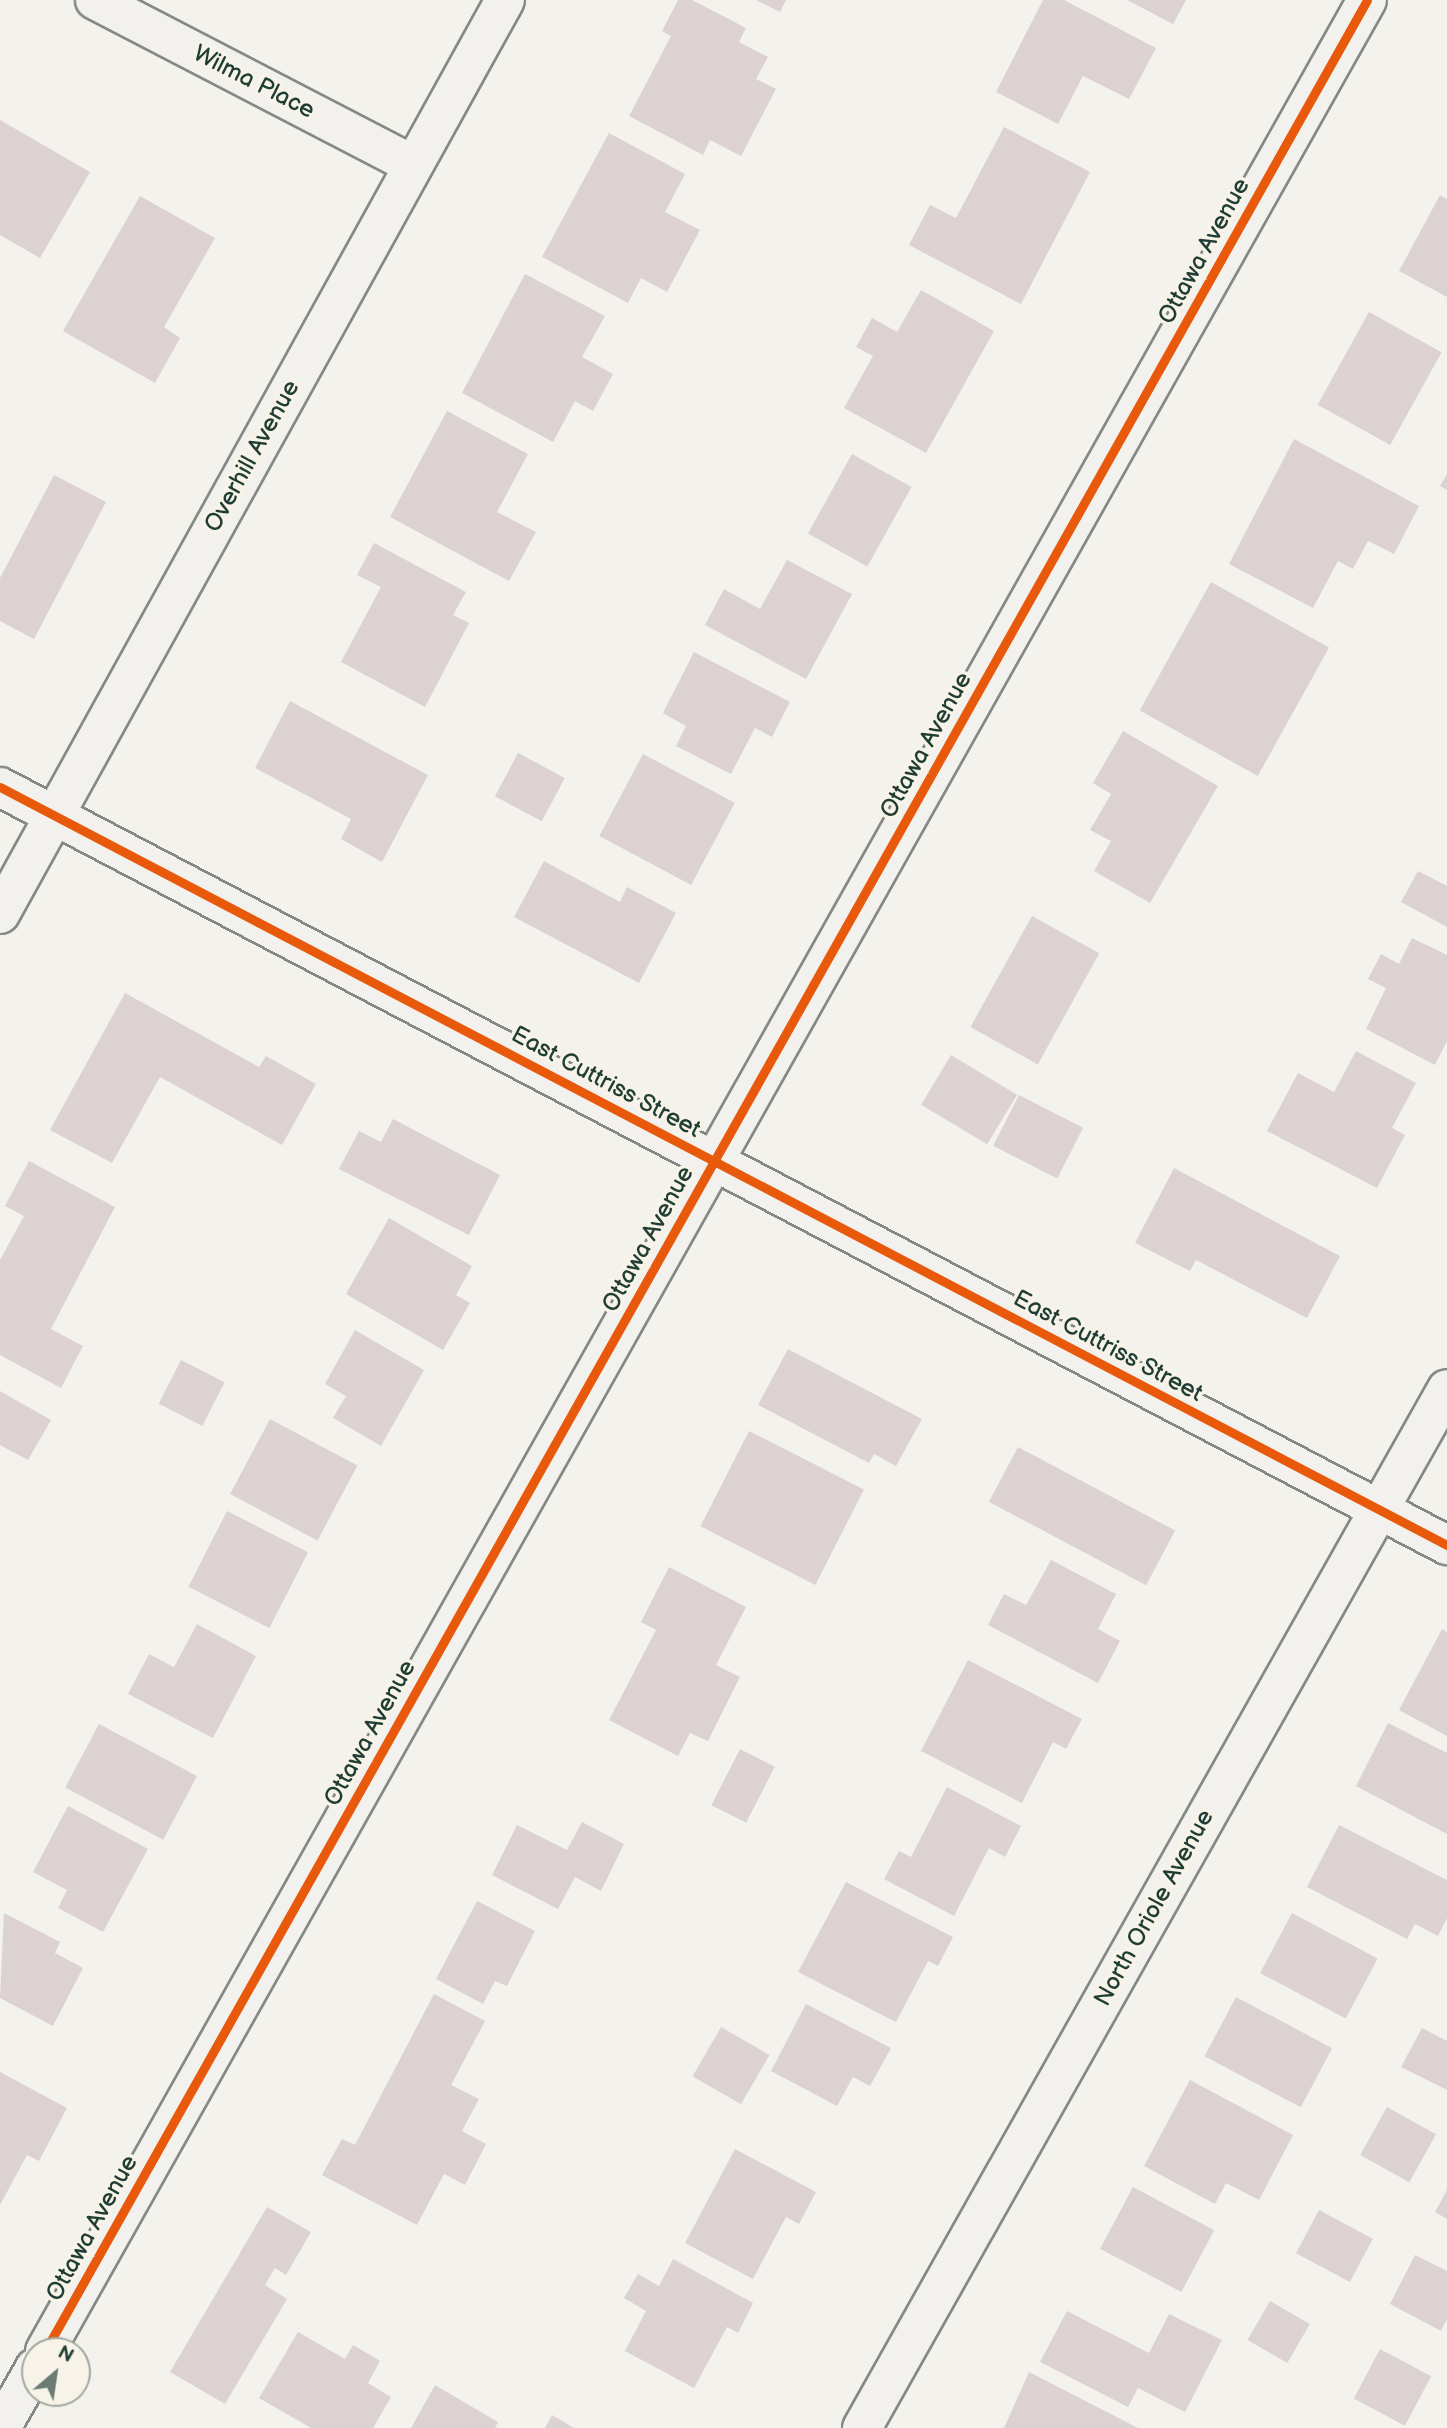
<!DOCTYPE html>
<html>
<head>
<meta charset="utf-8">
<style>
	body { margin:0 }
	#map { position:relative; width:1447px; height:2428px; overflow:hidden; background:#f4f2ec; font-family:"Balsamiq Sans",sans-serif }
	div>[style] { position:absolute }
	[style*='--x'] { left:calc(var(--x)*1px); top:calc(var(--y)*1px); width:calc(var(--w)*1px); rotate:calc(var(--a)*1deg) }
	.building>* { inset:0; background:#dcd2d3; transform-origin:0 0 }
	.roads { filter:drop-shadow(2px 0 #848985) drop-shadow(-2px 0 #848985) drop-shadow(0 2px #848985) drop-shadow(0 -2px #848985) }
	.minor>* { height:38px; margin:-19px; padding:0 19px; transform-origin:19px; border-radius:19px; background:#f2f1ed }
	.cycleway>* { height:9px; margin:-4.5px; padding:0 4.5px; transform-origin:4.5px; border-radius:4.5px; background:#e8590c }
	span { translate:-50% -50%; white-space:nowrap; text-align:center; line-height:1.15; -webkit-text-stroke:7px #f7f3e8; paint-order:stroke }
	.street-label { font-size:24px; color:#1f3d34 }
	.north { position:absolute; left:21px; top:2337px; width:70px; height:70px; box-sizing:border-box; background:#f7f3e8; border:2px solid #a1aaa0; border-radius:50%; rotate:29deg; font-size:19px; font-weight:700; line-height:28px; text-align:center; color:#1f3d34 }
	.north::after { content:''; display:block; margin:auto; width:24px; height:32px; background:#6a7c74; clip-path:polygon(50% 0,100% 100%,50% 72%,0 100%) }
</style>
</head>
<body>
<div id="map">
	<div class="building">
		<div style="clip-path:polygon(678px 0,692px 0,746px 28px,739px 42px,768px 57px,756px 79px,776px 89px,741px 156px,710px 140px,703px 155px,629px 116px,671px 36px,662px 31px)"></div>
		<div style="clip-path:polygon(756px 0,786px 0,780px 12px)"></div>
		<div style="clip-path:polygon(1043px 0,1064px 0,1156px 48px,1129px 99px,1083px 76px,1058px 124px,996px 92px)"></div>
		<div style="clip-path:polygon(1127px 0,1186px 0,1173px 24px)"></div>
		<div style="clip-path:polygon(0 120px,90px 172px,40px 258px,0 235px)"></div>
		<div style="clip-path:polygon(1004px 127px,1090px 172px,1021px 304px,909px 245px,930px 205px,956px 218px)"></div>
		<div style="clip-path:polygon(609px 133px,685px 174px,665px 212px,700px 230px,667px 292px,641px 278px,628px 303px,542px 257px)"></div>
		<div style="clip-path:polygon(1440px 195px,1447px 199px,1447px 297px,1399px 271px)"></div>
		<div style="clip-path:polygon(140px 196px,215px 238px,164px 327px,180px 338px,155px 383px,63px 331px)"></div>
		<div style="clip-path:polygon(525px 274px,605px 316px,582px 357px,613px 374px,593px 411px,575px 401px,553px 442px,462px 393px)"></div>
		<div style="clip-path:polygon(921px 290px,994px 331px,926px 453px,844px 408px,873px 356px,856px 347px,872px 318px,897px 332px)"></div>
		<div style="left:1369px;top:312px;width:83px;height:106px;rotate:29deg"></div>
		<div style="clip-path:polygon(447px 411px,528px 454px,497px 512px,536px 532px,509px 581px,390px 517px)"></div>
		<div style="clip-path:polygon(1294px 439px,1419px 506px,1394px 554px,1368px 541px,1353px 569px,1338px 561px,1313px 608px,1229px 564px)"></div>
		<div style="left:852px;top:454px;width:68px;height:91px;rotate:29deg"></div>
		<div style="clip-path:polygon(1447px 474px,1447px 490px,1440px 486px)"></div>
		<div style="clip-path:polygon(54px 475px,106px 502px,34px 639px,0 621px,0 578px)"></div>
		<div style="clip-path:polygon(374px 543px,466px 592px,453px 615px,469px 623px,425px 707px,341px 662px,381px 587px,357px 575px)"></div>
		<div style="clip-path:polygon(787px 560px,852px 594px,806px 679px,705px 625px,724px 589px,760px 609px)"></div>
		<div style="left:1211px;top:582px;width:135px;height:147px;rotate:29deg"></div>
		<div style="clip-path:polygon(694px 652px,790px 702px,772px 737px,755px 728px,731px 774px,676px 746px,686px 726px,663px 713px)"></div>
		<div style="clip-path:polygon(290px 701px,428px 775px,382px 862px,341px 839px,351px 819px,255px 768px)"></div>
		<div style="clip-path:polygon(1123px 731px,1218px 786px,1150px 903px,1094px 871px,1111px 841px,1090px 830px,1111px 794px,1093px 783px)"></div>
		<div style="left:518px;top:753px;width:53px;height:49px;rotate:28deg"></div>
		<div style="left:643px;top:754px;width:104px;height:93px;rotate:28deg"></div>
		<div style="clip-path:polygon(544px 861px,620px 902px,627px 887px,676px 913px,639px 983px,514px 917px)"></div>
		<div style="clip-path:polygon(1418px 871px,1447px 886px,1447px 927px,1401px 902px)"></div>
		<div style="left:1032px;top:916px;width:77px;height:127px;rotate:29deg"></div>
		<div style="clip-path:polygon(1412px 938px,1447px 955px,1447px 1041px,1435px 1065px,1366px 1029px,1386px 988px,1368px 979px,1381px 954px,1399px 964px)"></div>
		<div style="clip-path:polygon(125px 993px,259px 1067px,266px 1056px,316px 1084px,282px 1145px,160px 1077px,112px 1163px,50px 1130px)"></div>
		<div style="clip-path:polygon(1356px 1051px,1416px 1083px,1392px 1128px,1405px 1135px,1377px 1188px,1267px 1131px,1298px 1073px,1334px 1092px)"></div>
		<div style="left:951px;top:1055px;width:77px;height:58px;rotate:31deg"></div>
		<div style="left:1019px;top:1095px;width:72px;height:57px;rotate:27deg"></div>
		<div style="clip-path:polygon(393px 1119px,500px 1175px,469px 1235px,339px 1169px,359px 1131px,381px 1142px)"></div>
		<div style="clip-path:polygon(29px 1161px,115px 1207px,51px 1329px,83px 1346px,61px 1388px,0 1355px,0 1260px,24px 1216px,5px 1206px)"></div>
		<div style="clip-path:polygon(1174px 1168px,1340px 1256px,1307px 1318px,1196px 1260px,1190px 1271px,1135px 1243px)"></div>
		<div style="clip-path:polygon(389px 1218px,472px 1266px,456px 1295px,470px 1303px,443px 1350px,346px 1294px)"></div>
		<div style="clip-path:polygon(355px 1330px,424px 1370px,381px 1446px,333px 1418px,346px 1396px,325px 1384px)"></div>
		<div style="clip-path:polygon(788px 1349px,922px 1419px,896px 1466px,874px 1454px,869px 1463px,758px 1405px)"></div>
		<div style="left:181px;top:1360px;width:49px;height:49px;rotate:27deg"></div>
		<div style="clip-path:polygon(0 1391px,51px 1420px,28px 1460px,0 1445px)"></div>
		<div style="left:270px;top:1419px;width:99px;height:85px;rotate:28deg"></div>
		<div style="left:749px;top:1431px;width:129px;height:107px;rotate:27deg"></div>
		<div style="left:1018px;top:1447px;width:178px;height:62px;rotate:28deg"></div>
		<div style="left:227px;top:1511px;width:91px;height:85px;rotate:27deg"></div>
		<div style="clip-path:polygon(1051px 1560px,1116px 1594px,1098px 1629px,1120px 1641px,1098px 1683px,988px 1625px,1004px 1594px,1026px 1605px)"></div>
		<div style="clip-path:polygon(669px 1567px,746px 1607px,716px 1665px,740px 1677px,708px 1741px,690px 1733px,678px 1756px,609px 1720px,656px 1630px,641px 1622px)"></div>
		<div style="clip-path:polygon(197px 1624px,256px 1656px,213px 1738px,128px 1694px,149px 1654px,174px 1667px)"></div>
		<div style="clip-path:polygon(1442px 1629px,1447px 1632px,1447px 1736px,1399px 1710px)"></div>
		<div style="clip-path:polygon(968px 1660px,1082px 1719px,1066px 1749px,1053px 1742px,1022px 1803px,921px 1751px)"></div>
		<div style="clip-path:polygon(1388px 1723px,1447px 1753px,1447px 1834px,1356px 1786px)"></div>
		<div style="left:99px;top:1724px;width:111px;height:72px;rotate:28deg"></div>
		<div style="left:740px;top:1749px;width:39px;height:63px;rotate:27deg"></div>
		<div style="clip-path:polygon(947px 1787px,1021px 1826px,1005px 1857px,989px 1848px,954px 1916px,884px 1879px,899px 1851px,911px 1857px)"></div>
		<div style="clip-path:polygon(68px 1806px,148px 1849px,103px 1932px,58px 1908px,67px 1890px,33px 1872px)"></div>
		<div style="clip-path:polygon(582px 1822px,624px 1844px,601px 1891px,575px 1877px,558px 1909px,492px 1875px,517px 1825px,567px 1850px)"></div>
		<div style="clip-path:polygon(1339px 1825px,1447px 1880px,1447px 1918px,1438px 1936px,1415px 1924px,1407px 1939px,1307px 1887px)"></div>
		<div style="clip-path:polygon(846px 1882px,953px 1937px,938px 1966px,928px 1961px,896px 2022px,798px 1972px)"></div>
		<div style="clip-path:polygon(477px 1901px,535px 1931px,507px 1986px,495px 1981px,483px 2004px,436px 1979px)"></div>
		<div style="clip-path:polygon(4px 1913px,60px 1942px,55px 1953px,83px 1968px,53px 2026px,0 1998px)"></div>
		<div style="left:1292px;top:1913px;width:97px;height:68px;rotate:28deg"></div>
		<div style="clip-path:polygon(434px 1994px,485px 2021px,451px 2085px,479px 2099px,462px 2131px,486px 2144px,465px 2185px,444px 2174px,417px 2225px,322px 2175px,342px 2139px,355px 2145px)"></div>
		<div style="left:1236px;top:1997px;width:109px;height:67px;rotate:28deg"></div>
		<div style="clip-path:polygon(806px 2004px,891px 2048px,870px 2086px,853px 2077px,837px 2106px,771px 2071px)"></div>
		<div style="left:721px;top:2027px;width:56px;height:57px;rotate:30deg"></div>
		<div style="clip-path:polygon(1422px 2028px,1447px 2041px,1447px 2090px,1401px 2067px)"></div>
		<div style="clip-path:polygon(0 2072px,67px 2108px,39px 2161px,27px 2155px,0 2205px)"></div>
		<div style="clip-path:polygon(1190px 2080px,1293px 2135px,1259px 2200px,1226px 2183px,1215px 2204px,1144px 2166px)"></div>
		<div style="left:1387px;top:2107px;width:56px;height:55px;rotate:29deg"></div>
		<div style="clip-path:polygon(735px 2149px,816px 2192px,799px 2224px,786px 2217px,753px 2279px,685px 2243px)"></div>
		<div style="left:1133px;top:2187px;width:92px;height:70px;rotate:28deg"></div>
		<div style="clip-path:polygon(1447px 2190px,1447px 2219px,1435px 2212px)"></div>
		<div style="clip-path:polygon(267px 2207px,311px 2232px,286px 2275px,275px 2268px,265px 2285px,287px 2299px,225px 2404px,170px 2372px)"></div>
		<div style="left:1319px;top:2210px;width:61px;height:49px;rotate:28deg"></div>
		<div style="clip-path:polygon(1415px 2255px,1447px 2271px,1447px 2319px,1441px 2331px,1390px 2304px)"></div>
		<div style="clip-path:polygon(673px 2259px,753px 2303px,738px 2333px,727px 2327px,694px 2388px,625px 2351px,646px 2311px,624px 2298px,638px 2274px,659px 2286px)"></div>
		<div style="left:1270px;top:2301px;width:46px;height:45px;rotate:30deg"></div>
		<div style="clip-path:polygon(1067px 2311px,1149px 2353px,1169px 2314px,1222px 2340px,1185px 2412px,1138px 2388px,1128px 2407px,1040px 2362px)"></div>
		<div style="clip-path:polygon(298px 2332px,345px 2359px,353px 2345px,380px 2361px,368px 2383px,391px 2397px,373px 2428px,311px 2428px,259px 2398px)"></div>
		<div style="left:1380px;top:2349px;width:58px;height:56px;rotate:28deg"></div>
		<div style="clip-path:polygon(1029px 2372px,1138px 2428px,1004px 2428px)"></div>
		<div style="clip-path:polygon(435px 2385px,498px 2422px,495px 2428px,411px 2428px)"></div>
		<div style="clip-path:polygon(552px 2415px,574px 2428px,545px 2428px)"></div>
	</div>
	<div class="roads">
		<div class="minor">
			<div style="--x:95;--y:0;--w:357;--a:27.4"></div>
			<div style="--x:0;--y:787;--w:1634;--a:27.65"></div>
			<div style="--x:0;--y:914;--w:1044;--a:-61.08"></div>
			<div style="--x:45;--y:2351;--w:2697;--a:-60.65"></div>
			<div style="--x:1;--y:2428;--w:69;--a:-60.5"></div>
			<div style="--x:862;--y:2428;--w:1192;--a:-60.62"></div>
		</div>
	</div>
	<div class="cycleway">
		<div style="--x:0;--y:787;--w:1634;--a:27.65"></div>
		<div style="--x:45;--y:2351;--w:2697;--a:-60.65"></div>
	</div>
	<div class="street-label">
		<span style="left:254px;top:82px;rotate:27deg">Wilma Place</span>
		<span style="left:1204px;top:251px;rotate:-61deg">Ottawa Avenue</span>
		<span style="left:252px;top:456px;rotate:-61deg">Overhill Avenue</span>
		<span style="left:926px;top:745px;rotate:-61deg">Ottawa Avenue</span>
		<span style="left:606px;top:1082px;rotate:28deg">East Cuttriss Street</span>
		<span style="left:648px;top:1239px;rotate:-61deg">Ottawa Avenue</span>
		<span style="left:1108px;top:1346px;rotate:28deg">East Cuttriss Street</span>
		<span style="left:370px;top:1733px;rotate:-61deg">Ottawa Avenue</span>
		<span style="left:1154px;top:1908px;rotate:-61deg">North Oriole Avenue</span>
		<span style="left:92px;top:2228px;rotate:-61deg">Ottawa Avenue</span>
	</div>
	<div class="north">N</div>
</div>
</body>
</html>
